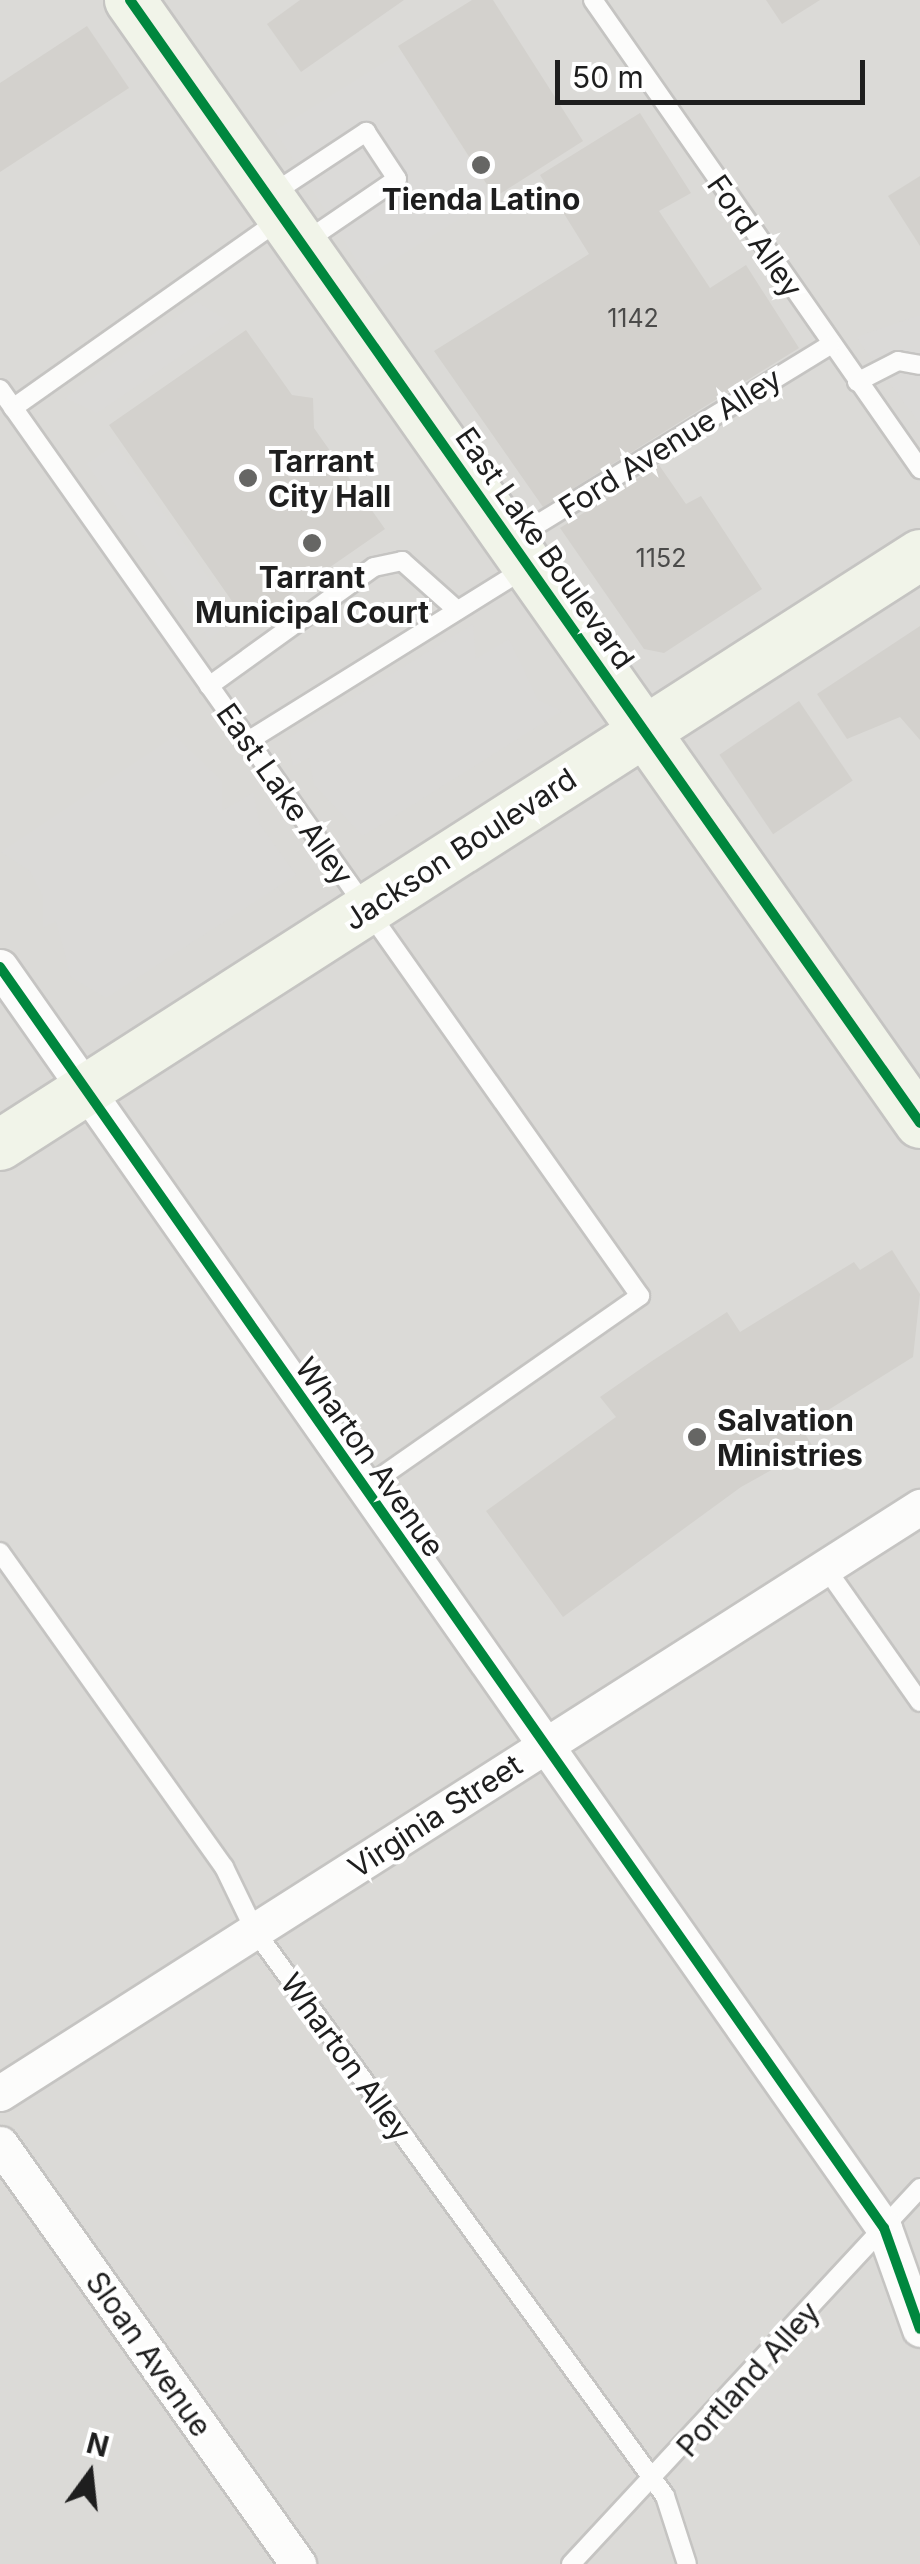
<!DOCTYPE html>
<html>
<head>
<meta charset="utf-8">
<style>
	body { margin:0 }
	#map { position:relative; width:920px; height:2564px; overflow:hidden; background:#ecebe6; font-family:Inter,sans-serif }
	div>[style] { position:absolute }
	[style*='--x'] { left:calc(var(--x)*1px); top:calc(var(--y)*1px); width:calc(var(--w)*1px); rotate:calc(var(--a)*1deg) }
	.residential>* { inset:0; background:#dbdad7; transform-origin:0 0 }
	.parking>* { inset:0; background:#dbdad8; transform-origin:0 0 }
	.building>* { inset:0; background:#d3d1cd; transform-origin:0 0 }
	.roads { filter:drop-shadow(2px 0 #c5c4c2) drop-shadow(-2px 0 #c5c4c2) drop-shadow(0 2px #c5c4c2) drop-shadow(0 -2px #c5c4c2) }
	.lane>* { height:18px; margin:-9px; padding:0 9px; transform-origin:9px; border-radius:9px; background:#fcfcfb }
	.street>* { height:35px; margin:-17.5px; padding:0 17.5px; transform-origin:17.5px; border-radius:17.5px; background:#fcfcfb }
	.secondary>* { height:50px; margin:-25px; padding:0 25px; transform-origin:25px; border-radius:25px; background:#f1f4e9 }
	.cycleway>* { height:10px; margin:-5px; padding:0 5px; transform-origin:5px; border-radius:5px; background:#00873e }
	.dots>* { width:28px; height:28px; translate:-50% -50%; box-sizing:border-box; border:5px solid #fff; border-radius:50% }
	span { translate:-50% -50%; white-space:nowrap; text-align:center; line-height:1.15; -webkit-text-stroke:8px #fff; paint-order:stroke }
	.number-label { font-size:25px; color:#4b4b4a }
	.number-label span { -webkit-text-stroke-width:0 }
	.poi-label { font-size:30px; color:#1e1e1e; font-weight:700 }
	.left { translate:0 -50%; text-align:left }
	.street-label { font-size:30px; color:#1e1e1e }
	.north { position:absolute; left:40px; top:2424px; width:100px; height:100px; -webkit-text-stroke:8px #fff; paint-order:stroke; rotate:15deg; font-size:28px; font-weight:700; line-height:40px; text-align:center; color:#1e1e1e }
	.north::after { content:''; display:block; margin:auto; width:35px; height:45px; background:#1e1e1e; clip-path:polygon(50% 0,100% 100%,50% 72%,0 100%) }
	.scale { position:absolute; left:555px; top:60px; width:310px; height:45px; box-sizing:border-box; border:5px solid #1e1e1e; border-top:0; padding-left:12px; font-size:30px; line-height:35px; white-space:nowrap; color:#1e1e1e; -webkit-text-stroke:8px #fff; paint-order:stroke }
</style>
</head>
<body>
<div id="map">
	<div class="residential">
		<div style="left:0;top:0;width:920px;height:2564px"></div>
	</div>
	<div class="parking">
		<div style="left:402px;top:51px;width:173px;height:150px;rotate:58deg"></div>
		<div style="clip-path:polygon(197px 302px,230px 322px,97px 413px,65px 398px)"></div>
		<div style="clip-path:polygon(920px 315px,920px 424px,856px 337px)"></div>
		<div style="left:115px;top:444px;width:214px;height:35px;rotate:55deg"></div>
		<div style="clip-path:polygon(473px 624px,476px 659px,509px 639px,538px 700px,562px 711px,363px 836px,314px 785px,309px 758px,293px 766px,288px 738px)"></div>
		<div style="clip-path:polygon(175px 736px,222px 781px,222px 811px,253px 793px,259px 823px,296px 875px,106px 998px,71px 977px,56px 921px,43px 928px,43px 896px,30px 871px,1px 852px)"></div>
	</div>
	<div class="building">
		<div style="clip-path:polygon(300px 0,404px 0,301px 72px,267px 24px)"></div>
		<div style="clip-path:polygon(472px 0,493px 0,583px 141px,495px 197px,398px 46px)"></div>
		<div style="clip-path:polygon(766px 0,820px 0,782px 24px)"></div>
		<div style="clip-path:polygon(87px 26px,129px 88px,0 172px,0 83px)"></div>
		<div style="clip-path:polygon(640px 113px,691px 193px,659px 211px,710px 288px,746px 265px,799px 348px,543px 507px,434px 351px,589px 254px,540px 175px)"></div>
		<div style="clip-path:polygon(920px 176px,920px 246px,888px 196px)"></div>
		<div style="clip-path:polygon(246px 330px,292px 395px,313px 398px,314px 428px,385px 529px,248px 624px,109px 425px)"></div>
		<div style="clip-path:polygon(659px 465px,686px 504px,701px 496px,762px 589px,664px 653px,644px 649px,560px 528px)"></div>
		<div style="clip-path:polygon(920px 626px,920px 740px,900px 717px,847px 739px,817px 694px)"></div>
		<div style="left:799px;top:701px;width:96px;height:96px;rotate:56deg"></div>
		<div style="clip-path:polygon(892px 1250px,920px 1294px,913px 1357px,801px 1427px,813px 1447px,741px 1487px,563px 1617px,486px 1511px,616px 1417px,600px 1397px,652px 1361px,727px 1312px,740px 1332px,854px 1262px,860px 1270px)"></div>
	</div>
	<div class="roads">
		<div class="lane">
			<div style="--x:593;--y:0;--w:572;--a:55.11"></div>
			<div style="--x:272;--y:194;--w:113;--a:-33.4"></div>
			<div style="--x:366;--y:132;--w:56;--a:56.6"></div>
			<div style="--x:397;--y:179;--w:110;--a:145.7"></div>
			<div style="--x:857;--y:382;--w:46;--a:-27.1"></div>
			<div style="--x:898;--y:361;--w:22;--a:10"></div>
			<div style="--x:0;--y:389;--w:1110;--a:54.79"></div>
			<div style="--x:640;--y:1296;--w:338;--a:145.1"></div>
			<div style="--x:13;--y:408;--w:329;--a:-35.2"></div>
			<div style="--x:515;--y:538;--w:369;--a:-31.5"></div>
			<div style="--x:209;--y:686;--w:203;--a:-35.8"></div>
			<div style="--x:374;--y:567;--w:29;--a:-12"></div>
			<div style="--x:402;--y:561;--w:74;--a:41.7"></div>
			<div style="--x:248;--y:741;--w:329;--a:-31.9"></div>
			<div style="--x:0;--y:1552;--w:387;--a:54.6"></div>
			<div style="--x:224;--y:1867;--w:71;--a:64.2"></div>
			<div style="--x:255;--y:1931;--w:698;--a:54.03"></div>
			<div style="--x:665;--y:2496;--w:71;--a:72.1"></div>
			<div style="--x:825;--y:1567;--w:165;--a:54.9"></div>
			<div style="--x:571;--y:2564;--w:513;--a:-47.13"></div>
		</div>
		<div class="street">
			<div style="--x:0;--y:967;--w:1540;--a:54.97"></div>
			<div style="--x:884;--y:2228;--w:107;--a:70.4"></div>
			<div style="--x:0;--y:2093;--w:1091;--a:-32.5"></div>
			<div style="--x:0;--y:2144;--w:515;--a:54.64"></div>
		</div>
		<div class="secondary">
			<div style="--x:130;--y:0;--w:1373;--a:54.87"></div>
			<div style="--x:0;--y:1145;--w:1093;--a:-32.67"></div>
		</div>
	</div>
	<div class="cycleway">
		<div style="--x:130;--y:0;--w:1373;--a:54.87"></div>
		<div style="--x:0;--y:967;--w:1540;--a:54.97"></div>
		<div style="--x:884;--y:2228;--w:107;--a:70.4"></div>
	</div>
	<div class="dots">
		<div style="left:481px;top:165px;background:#666664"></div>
		<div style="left:248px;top:478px;background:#666664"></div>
		<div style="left:312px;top:543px;background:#666664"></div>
		<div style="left:697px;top:1437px;background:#666664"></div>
	</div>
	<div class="number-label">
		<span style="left:633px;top:318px">1142</span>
		<span style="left:661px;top:558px">1152</span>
	</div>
	<div class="poi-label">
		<span style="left:481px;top:199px">Tienda Latino</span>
		<span class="left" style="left:268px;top:478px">Tarrant<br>City Hall</span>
		<span style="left:312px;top:594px">Tarrant<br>Municipal Court</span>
		<span class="left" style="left:717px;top:1437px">Salvation<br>Ministries</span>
	</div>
	<div class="street-label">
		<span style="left:755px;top:236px;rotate:55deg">Ford Alley</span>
		<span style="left:670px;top:443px;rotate:-32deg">Ford Avenue Alley</span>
		<span style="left:545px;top:548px;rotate:55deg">East Lake Boulevard</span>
		<span style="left:285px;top:794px;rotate:55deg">East Lake Alley</span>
		<span style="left:460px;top:849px;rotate:-33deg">Jackson Boulevard</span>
		<span style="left:370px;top:1457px;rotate:55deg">Wharton Avenue</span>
		<span style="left:435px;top:1816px;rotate:-33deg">Virginia Street</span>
		<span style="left:346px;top:2057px;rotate:54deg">Wharton Alley</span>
		<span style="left:149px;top:2354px;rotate:55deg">Sloan Avenue</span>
		<span style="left:748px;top:2379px;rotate:-48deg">Portland Alley</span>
	</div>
	<div class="north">N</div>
	<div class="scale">50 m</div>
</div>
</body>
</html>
